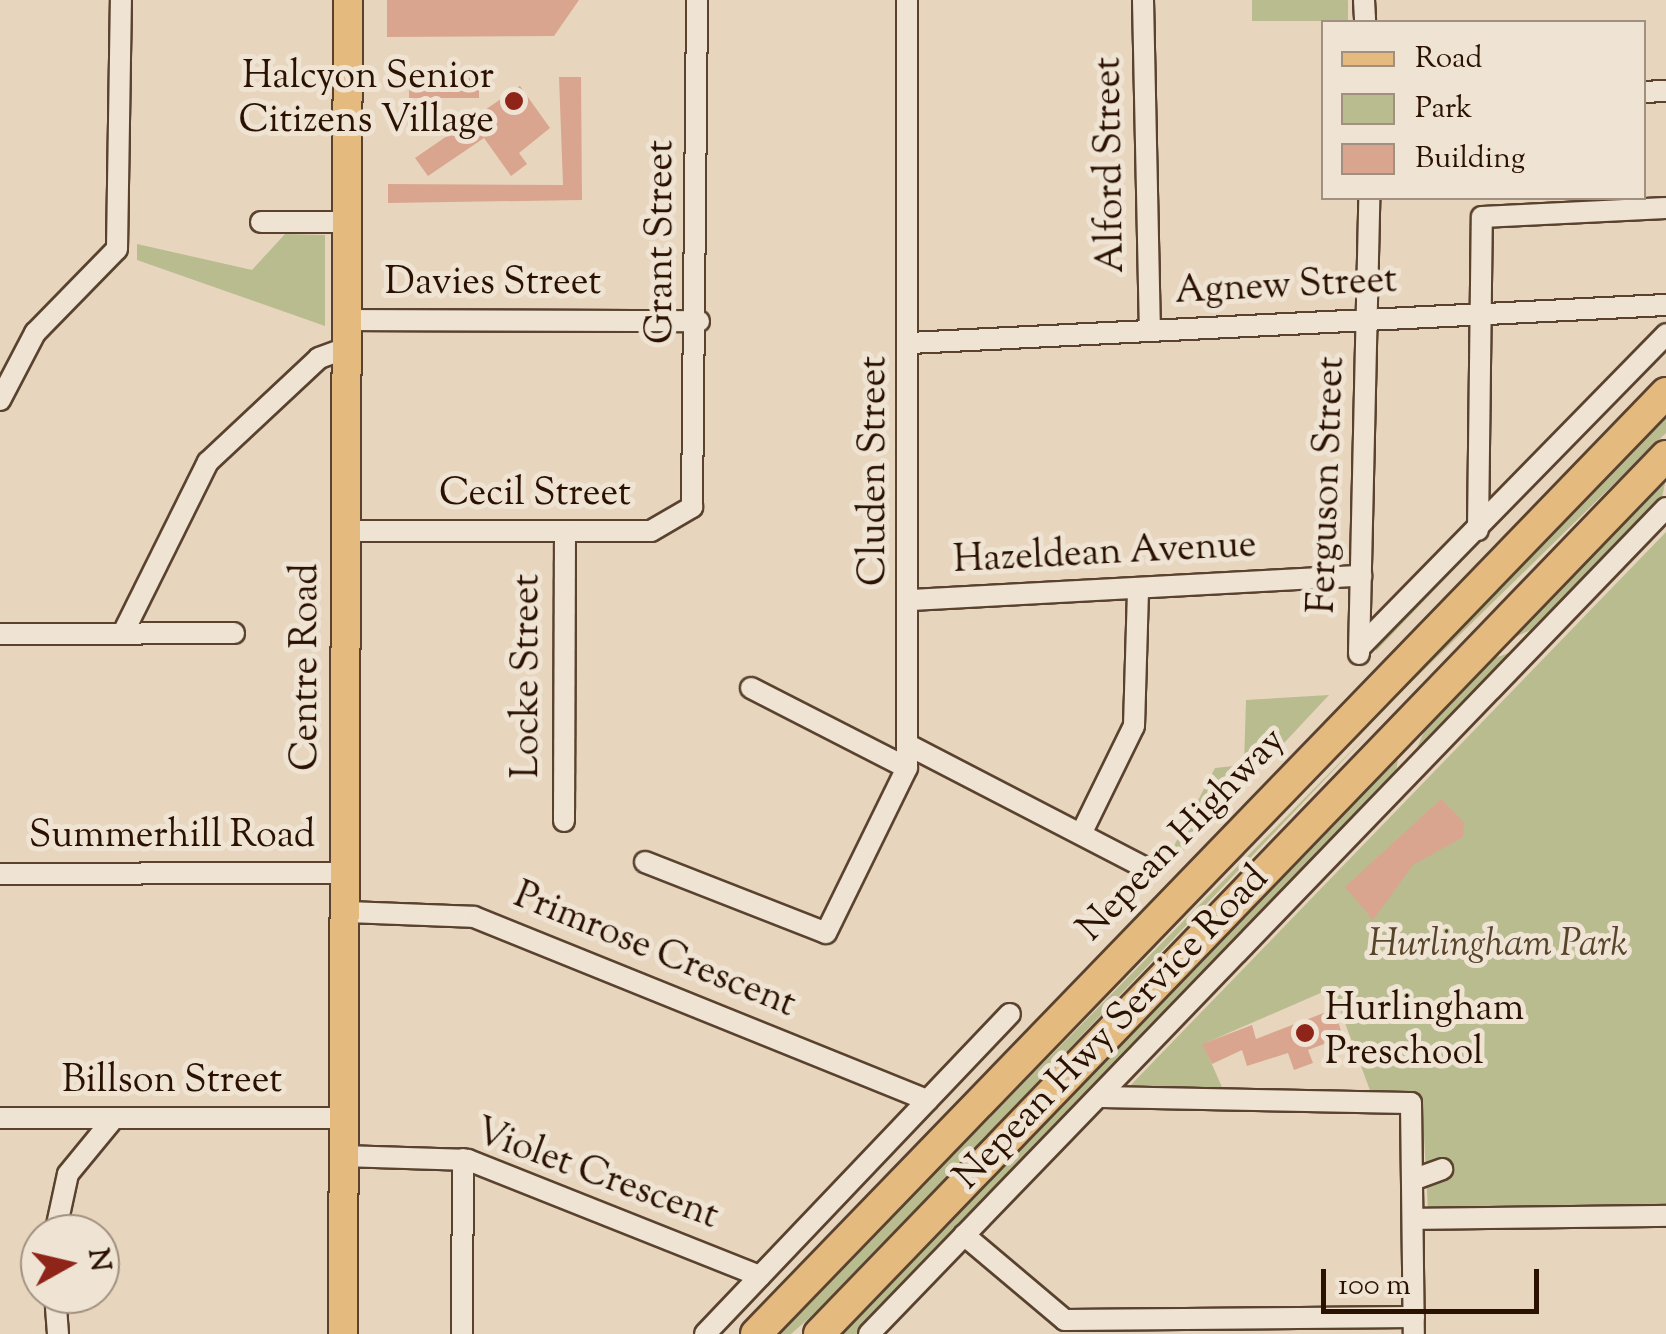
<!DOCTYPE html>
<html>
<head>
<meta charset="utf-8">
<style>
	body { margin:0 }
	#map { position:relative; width:1666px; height:1334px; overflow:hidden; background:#e7d5bd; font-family:"Sorts Mill Goudy",serif }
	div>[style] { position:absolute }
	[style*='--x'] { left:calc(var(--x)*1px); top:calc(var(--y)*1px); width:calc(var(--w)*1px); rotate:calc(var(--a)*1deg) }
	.green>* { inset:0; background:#b9bc8f; transform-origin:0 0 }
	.building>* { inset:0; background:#daa58f; transform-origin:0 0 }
	.roads { filter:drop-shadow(2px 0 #5a422f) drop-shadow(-2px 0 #5a422f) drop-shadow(0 2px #5a422f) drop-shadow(0 -2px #5a422f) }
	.minor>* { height:20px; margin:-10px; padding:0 10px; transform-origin:10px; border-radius:10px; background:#efe4d4 }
	.major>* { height:28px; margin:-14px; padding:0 14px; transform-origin:14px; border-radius:14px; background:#e4ba7e }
	.highway>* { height:30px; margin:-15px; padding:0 15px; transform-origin:15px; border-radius:15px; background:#e4ba7e }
	.dots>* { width:28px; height:28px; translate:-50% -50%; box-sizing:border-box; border:5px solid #efe4d4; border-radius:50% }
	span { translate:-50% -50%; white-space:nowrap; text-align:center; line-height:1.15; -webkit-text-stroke:10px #efe4d4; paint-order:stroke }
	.poi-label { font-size:38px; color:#2b1100 }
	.right { translate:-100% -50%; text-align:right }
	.left { translate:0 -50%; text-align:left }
	.street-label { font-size:38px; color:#2b1100 }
	.park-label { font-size:38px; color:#56442b; font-style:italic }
	.legend { position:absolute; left:1321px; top:20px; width:325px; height:180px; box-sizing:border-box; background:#efe4d4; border:2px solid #a1907f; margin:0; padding:12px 18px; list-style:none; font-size:30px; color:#2b1100 }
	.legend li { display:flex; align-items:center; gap:20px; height:50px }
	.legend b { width:50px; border:2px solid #a1907f }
	.north { position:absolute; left:20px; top:1214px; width:100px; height:100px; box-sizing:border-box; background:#efe4d4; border:2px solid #a1907f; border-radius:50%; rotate:82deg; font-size:28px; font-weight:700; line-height:40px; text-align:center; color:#2b1100 }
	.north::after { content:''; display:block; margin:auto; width:35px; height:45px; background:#8f2418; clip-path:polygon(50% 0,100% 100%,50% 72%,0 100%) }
	.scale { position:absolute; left:1321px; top:1269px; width:218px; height:45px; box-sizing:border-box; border:5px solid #2b1100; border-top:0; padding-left:12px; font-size:30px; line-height:35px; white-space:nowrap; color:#2b1100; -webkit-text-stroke:8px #efe4d4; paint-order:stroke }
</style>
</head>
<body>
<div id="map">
	<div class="green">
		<div style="left:1252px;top:0;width:96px;height:21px"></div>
		<div style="clip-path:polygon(285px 234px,325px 235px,325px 326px,137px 260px,137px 244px,252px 270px)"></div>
		<div style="clip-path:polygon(1666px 348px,1376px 651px,1377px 638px)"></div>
		<div style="clip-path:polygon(1666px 413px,1666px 433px,1389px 704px,1417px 672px)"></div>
		<div style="clip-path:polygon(1666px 478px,1662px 498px,1537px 627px,1511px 639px)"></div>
		<div style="clip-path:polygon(1666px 532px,1666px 1208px,1428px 1210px,1422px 1099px,1371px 1093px,1332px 988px,1203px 1044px,1225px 1094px,1126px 1090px)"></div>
		<div style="clip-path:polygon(1512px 652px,1486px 681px,1414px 755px,1426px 727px,1492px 659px)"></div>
		<div style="clip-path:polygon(1329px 695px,1171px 864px,1166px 861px,1215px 768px,1244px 765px,1246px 700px)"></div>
		<div style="clip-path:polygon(1368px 734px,833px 1297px,791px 1334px,776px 1334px)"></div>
		<div style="clip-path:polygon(1399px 753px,1396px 772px,861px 1334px,842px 1334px)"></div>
	</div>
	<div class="building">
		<div style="clip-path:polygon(387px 0,579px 0,554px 36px,387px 37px)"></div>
		<div style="clip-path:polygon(559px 77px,581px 77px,582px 200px,388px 203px,388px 184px,563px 185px)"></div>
		<div style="left:409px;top:78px;width:70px;height:20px"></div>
		<div style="clip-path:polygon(520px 86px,550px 128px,519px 153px,527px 164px,511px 176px,484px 138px,428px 176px,415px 158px)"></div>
		<div style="clip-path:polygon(1441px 799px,1464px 822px,1463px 837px,1413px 865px,1373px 920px,1345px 887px)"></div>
		<div style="clip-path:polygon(1334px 1009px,1343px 1037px,1308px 1050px,1313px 1063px,1294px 1070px,1288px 1053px,1247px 1066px,1242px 1050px,1212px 1064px,1202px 1044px,1252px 1025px,1256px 1039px)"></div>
	</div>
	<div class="roads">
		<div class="minor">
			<div style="--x:1143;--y:0;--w:329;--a:88.8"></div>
			<div style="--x:1364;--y:0;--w:22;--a:87"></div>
			<div style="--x:1644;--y:92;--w:22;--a:-3"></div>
			<div style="--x:261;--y:222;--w:86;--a:0"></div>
			<div style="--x:347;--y:320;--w:352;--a:0.2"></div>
			<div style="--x:910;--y:343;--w:757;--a:-2.88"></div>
			<div style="--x:0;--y:400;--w:76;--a:-62.4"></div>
			<div style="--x:35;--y:333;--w:117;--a:-45.7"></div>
			<div style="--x:117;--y:249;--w:249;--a:-89.1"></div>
			<div style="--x:1478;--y:530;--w:313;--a:-89.3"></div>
			<div style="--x:1482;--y:217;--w:184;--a:-2.8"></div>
			<div style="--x:346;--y:531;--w:305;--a:0"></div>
			<div style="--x:651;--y:531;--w:48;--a:-30.3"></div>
			<div style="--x:692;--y:507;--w:507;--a:-89.43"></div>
			<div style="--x:912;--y:600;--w:450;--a:-3.1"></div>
			<div style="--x:123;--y:633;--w:191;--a:-63.6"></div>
			<div style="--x:208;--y:462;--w:152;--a:-43.1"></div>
			<div style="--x:319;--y:358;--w:30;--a:-20"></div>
			<div style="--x:0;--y:634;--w:234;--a:-0.2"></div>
			<div style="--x:1360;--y:647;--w:438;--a:-45.6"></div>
			<div style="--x:1359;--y:654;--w:456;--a:-88.7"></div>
			<div style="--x:751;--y:688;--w:175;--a:27.1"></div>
			<div style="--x:912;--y:747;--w:265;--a:27.4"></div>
			<div style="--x:564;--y:821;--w:290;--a:-89.8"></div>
			<div style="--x:1081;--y:834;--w:120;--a:-63.9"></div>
			<div style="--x:1134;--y:726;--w:138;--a:-88.3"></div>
			<div style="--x:645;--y:862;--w:194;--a:21.4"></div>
			<div style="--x:826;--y:933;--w:184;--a:-63.9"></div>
			<div style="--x:907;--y:768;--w:768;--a:-90"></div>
			<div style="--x:0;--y:874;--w:345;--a:-0.2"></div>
			<div style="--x:345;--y:912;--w:129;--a:2.2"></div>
			<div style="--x:474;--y:917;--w:489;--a:22"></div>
			<div style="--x:1099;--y:1097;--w:312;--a:1.1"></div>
			<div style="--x:1411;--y:1103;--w:231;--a:89.3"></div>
			<div style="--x:0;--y:1118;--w:344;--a:0"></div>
			<div style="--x:344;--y:1156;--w:124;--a:1.8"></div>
			<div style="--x:468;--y:1160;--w:314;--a:21.7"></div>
			<div style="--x:1415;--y:1179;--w:29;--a:-20"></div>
			<div style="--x:1415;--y:1219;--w:251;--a:-0.7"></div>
			<div style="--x:55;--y:1234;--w:61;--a:-77.8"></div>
			<div style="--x:68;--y:1174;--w:72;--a:-50.6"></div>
			<div style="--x:964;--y:1235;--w:132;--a:40.1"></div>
			<div style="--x:1065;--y:1320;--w:349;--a:-0.5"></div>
			<div style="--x:55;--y:1294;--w:40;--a:85.7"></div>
			<div style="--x:462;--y:1334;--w:175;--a:-89.7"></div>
			<div style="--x:705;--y:1334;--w:442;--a:-46.4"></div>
			<div style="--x:869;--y:1334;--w:1148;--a:-46.02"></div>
		</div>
		<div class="major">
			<div style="--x:343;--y:1334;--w:1334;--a:-89.79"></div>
		</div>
		<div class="highway">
			<div style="--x:756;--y:1334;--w:1309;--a:-45.96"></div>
			<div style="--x:819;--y:1334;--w:1220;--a:-46.03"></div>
		</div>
	</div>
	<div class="dots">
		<div style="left:514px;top:101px;background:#8f2418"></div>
		<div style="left:1305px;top:1033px;background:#8f2418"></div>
	</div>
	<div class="poi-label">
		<span class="right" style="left:494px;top:101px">Halcyon Senior<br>Citizens Village</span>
		<span class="left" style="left:1325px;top:1033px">Hurlingham<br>Preschool</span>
	</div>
	<div class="street-label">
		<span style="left:1112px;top:165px;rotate:-91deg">Alford Street</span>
		<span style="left:663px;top:242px;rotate:-90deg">Grant Street</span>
		<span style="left:493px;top:285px">Davies Street</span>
		<span style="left:1286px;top:288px;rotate:-3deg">Agnew Street</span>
		<span style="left:876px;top:471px;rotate:-90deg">Cluden Street</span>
		<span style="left:1329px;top:485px;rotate:-88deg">Ferguson Street</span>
		<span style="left:535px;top:496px">Cecil Street</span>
		<span style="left:1105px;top:555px;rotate:-3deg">Hazeldean Avenue</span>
		<span style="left:308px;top:667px;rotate:-90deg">Centre Road</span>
		<span style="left:529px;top:676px;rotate:-90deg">Locke Street</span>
		<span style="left:1183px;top:836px;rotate:-46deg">Nepean Highway</span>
		<span style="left:172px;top:838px">Summerhill Road</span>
		<span style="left:654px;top:952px;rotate:22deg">Primrose Crescent</span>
		<span style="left:1113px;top:1029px;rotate:-46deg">Nepean Hwy Service Road</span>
		<span style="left:172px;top:1083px">Billson Street</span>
		<span style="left:596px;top:1176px;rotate:20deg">Violet Crescent</span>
	</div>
	<div class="park-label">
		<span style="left:1498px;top:947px">Hurlingham Park</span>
	</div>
	<ul class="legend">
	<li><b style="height:12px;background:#e4ba7e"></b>Road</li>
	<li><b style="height:28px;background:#b9bc8f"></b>Park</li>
	<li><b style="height:28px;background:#daa58f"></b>Building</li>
	</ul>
	<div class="north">N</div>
	<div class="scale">100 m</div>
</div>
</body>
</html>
